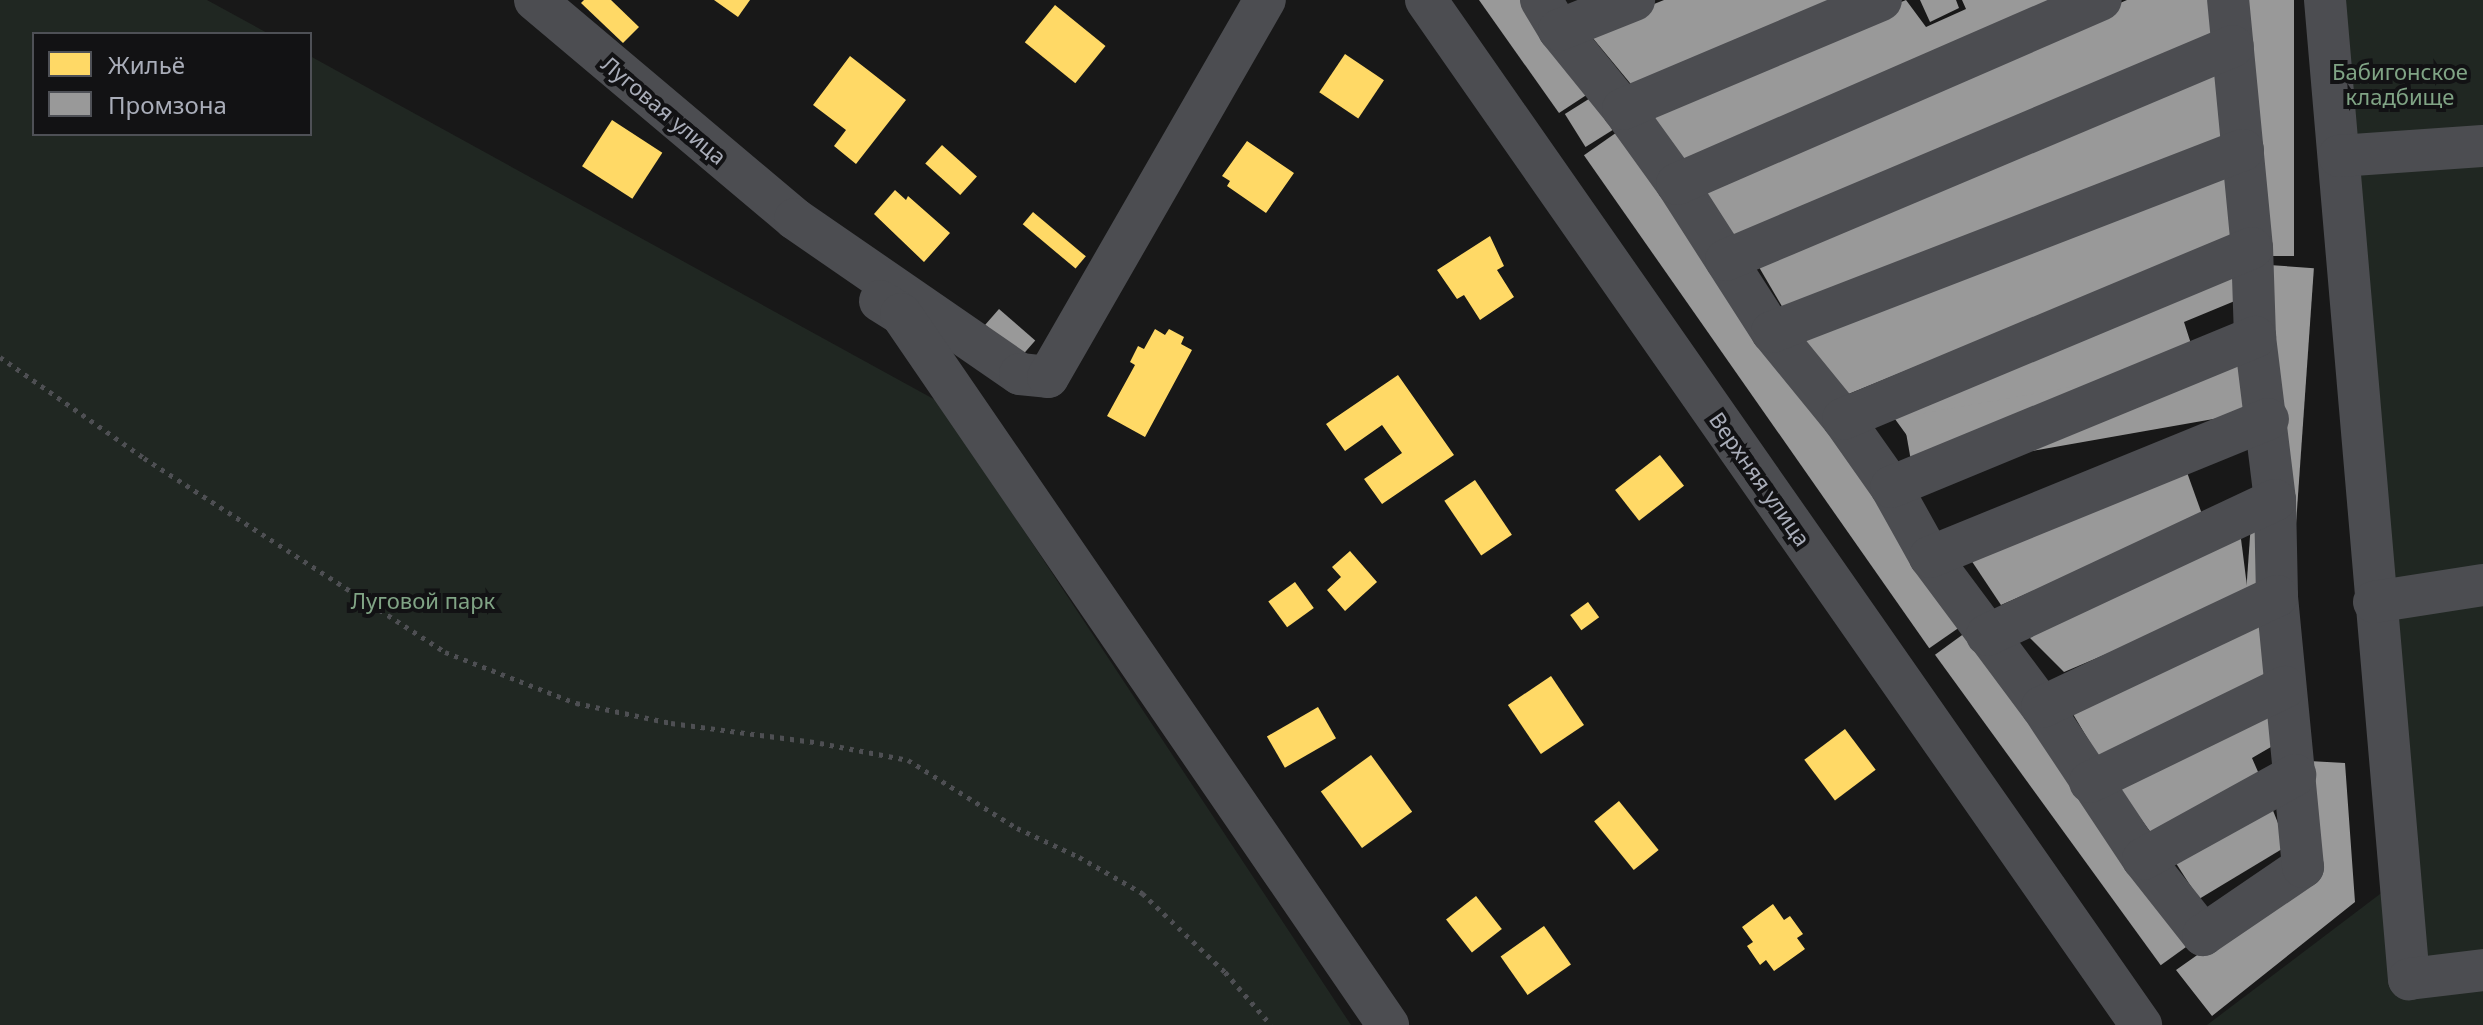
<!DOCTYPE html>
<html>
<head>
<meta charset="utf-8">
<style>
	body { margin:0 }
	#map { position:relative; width:2483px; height:1025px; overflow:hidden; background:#181818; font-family:"Noto Sans",sans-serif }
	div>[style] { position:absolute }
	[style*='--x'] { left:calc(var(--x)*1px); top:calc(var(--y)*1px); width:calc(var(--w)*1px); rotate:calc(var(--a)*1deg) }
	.green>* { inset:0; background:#202722 }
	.homes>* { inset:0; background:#ffd966; transform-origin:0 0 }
	.industry>* { inset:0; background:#999; transform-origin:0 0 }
	.path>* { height:5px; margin-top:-2.5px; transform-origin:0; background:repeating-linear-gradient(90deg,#4e4f53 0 4px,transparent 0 10px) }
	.minor>* { height:42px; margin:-21px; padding:0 21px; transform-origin:21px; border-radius:21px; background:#4c4d51 }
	span { translate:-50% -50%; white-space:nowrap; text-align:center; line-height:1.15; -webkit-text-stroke:8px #121214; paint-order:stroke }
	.park-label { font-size:22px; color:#80a485 }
	.street-label { font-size:22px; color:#a9adb9 }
	.legend { position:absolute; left:32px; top:32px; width:280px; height:104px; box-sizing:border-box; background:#121214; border:2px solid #4e5056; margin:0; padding:10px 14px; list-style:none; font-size:24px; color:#a9adb9 }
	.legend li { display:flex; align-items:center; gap:16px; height:40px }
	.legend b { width:40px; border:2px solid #4e5056 }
</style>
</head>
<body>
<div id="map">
	<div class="green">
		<div style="clip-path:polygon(0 0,207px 0,269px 34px,34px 34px,34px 134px,310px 134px,310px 56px,939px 402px,1351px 1025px,0 1025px)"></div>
		<div style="clip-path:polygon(2309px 0,2483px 0,2483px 1025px,2207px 1025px,2384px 891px)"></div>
	</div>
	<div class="homes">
		<div style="clip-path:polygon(584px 0,611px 0,639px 27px,623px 43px,581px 3px)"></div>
		<div style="clip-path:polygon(714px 0,750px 0,738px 17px)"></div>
		<div style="left:1055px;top:5px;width:65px;height:48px;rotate:39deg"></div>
		<div style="left:1345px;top:54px;width:47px;height:46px;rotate:34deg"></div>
		<div style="clip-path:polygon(850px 56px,906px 100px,856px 164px,834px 146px,846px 130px,813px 105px)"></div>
		<div style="left:612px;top:120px;width:60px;height:55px;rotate:33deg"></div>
		<div style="clip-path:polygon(1247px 141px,1294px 173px,1266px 213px,1227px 186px,1230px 181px,1222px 176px)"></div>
		<div style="left:942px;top:145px;width:47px;height:25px;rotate:42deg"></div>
		<div style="clip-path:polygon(895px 190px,906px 200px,908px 196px,950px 233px,924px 262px,874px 214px)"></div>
		<div style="left:1033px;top:212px;width:69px;height:16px;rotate:40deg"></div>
		<div style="clip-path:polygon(1490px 236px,1504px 266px,1497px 270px,1514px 297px,1480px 320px,1464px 295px,1457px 299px,1437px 270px)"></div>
		<div style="clip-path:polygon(1155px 329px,1165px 335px,1169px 329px,1184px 337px,1181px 344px,1192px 350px,1145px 437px,1107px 416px,1135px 365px,1130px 362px,1138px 346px,1144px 349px)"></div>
		<div style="clip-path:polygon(1398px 375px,1454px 455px,1382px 504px,1364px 479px,1402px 453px,1382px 425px,1345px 451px,1326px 424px)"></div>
		<div style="left:1660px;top:455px;width:39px;height:57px;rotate:52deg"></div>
		<div style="left:1475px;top:480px;width:66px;height:37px;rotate:56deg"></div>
		<div style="clip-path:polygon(1350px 551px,1377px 582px,1345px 611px,1327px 590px,1341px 577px,1332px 567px)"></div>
		<div style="left:1295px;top:582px;width:32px;height:33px;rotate:54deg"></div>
		<div style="left:1588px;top:602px;width:19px;height:22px;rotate:54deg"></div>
		<div style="left:1551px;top:676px;width:59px;height:52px;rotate:56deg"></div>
		<div style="left:1318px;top:707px;width:36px;height:59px;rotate:60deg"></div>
		<div style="left:1845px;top:729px;width:51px;height:51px;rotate:53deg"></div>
		<div style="left:1371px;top:755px;width:70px;height:62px;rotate:54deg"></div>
		<div style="left:1619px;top:801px;width:63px;height:32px;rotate:51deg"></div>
		<div style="left:1476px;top:896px;width:42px;height:38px;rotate:52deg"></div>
		<div style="clip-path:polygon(1773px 904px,1784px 920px,1790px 916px,1803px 934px,1797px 938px,1805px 949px,1774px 971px,1766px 960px,1760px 965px,1747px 946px,1753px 942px,1742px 927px)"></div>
		<div style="left:1544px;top:926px;width:47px;height:53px;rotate:55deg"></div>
	</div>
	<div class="industry">
		<div style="clip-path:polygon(1479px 0,1529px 0,1591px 92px,1559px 113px)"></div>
		<div style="clip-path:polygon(1664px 0,1851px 0,1635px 89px,1587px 31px)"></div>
		<div style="clip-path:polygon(1906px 0,1926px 27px,1966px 9px,1962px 0,2081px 0,1683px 170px,1646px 109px)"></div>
		<div style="clip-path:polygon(1920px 0,1956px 0,1959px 8px,1930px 22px)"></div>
		<div style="clip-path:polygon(2127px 0,2211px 0,2219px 44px,1729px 248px,1695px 185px)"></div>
		<div style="left:2247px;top:0;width:47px;height:256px"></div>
		<div style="clip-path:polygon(2214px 69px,2224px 142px,1787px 315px,1756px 262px)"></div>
		<div style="left:1592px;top:97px;width:39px;height:32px;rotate:58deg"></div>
		<div style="left:1620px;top:130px;width:602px;height:44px;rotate:55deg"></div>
		<div style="clip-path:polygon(2226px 173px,2237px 236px,1846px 395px,1800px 339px)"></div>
		<div style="clip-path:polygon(2235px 265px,2242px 298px,2184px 322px,2193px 350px,1924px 459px,1887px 408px)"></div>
		<div style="left:2269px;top:265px;width:45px;height:479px;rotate:4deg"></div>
		<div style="left:999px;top:309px;width:48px;height:21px;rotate:41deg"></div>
		<div style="left:2242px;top:357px;width:56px;height:344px;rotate:80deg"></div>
		<div style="clip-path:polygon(2184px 464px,2203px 517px,2001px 605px,1965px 551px)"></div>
		<div style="clip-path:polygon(2240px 531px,2248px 594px,2064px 672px,2021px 629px)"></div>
		<div style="clip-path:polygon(2257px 624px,2271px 679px,2101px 761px,2070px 709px)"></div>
		<div style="left:1969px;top:630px;width:384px;height:42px;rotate:54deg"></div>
		<div style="clip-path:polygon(2269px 708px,2283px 740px,2252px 758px,2262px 781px,2152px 834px,2115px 784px)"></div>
		<div style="clip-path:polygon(2309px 761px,2345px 763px,2355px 902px,2212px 1016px,2176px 970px,2315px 872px)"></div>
		<div style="clip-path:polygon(2270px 803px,2287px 846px,2199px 899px,2172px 857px)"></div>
	</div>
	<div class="path">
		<div style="--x:0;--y:357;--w:176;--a:35"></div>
		<div style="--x:144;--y:458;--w:358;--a:32.8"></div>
		<div style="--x:445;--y:652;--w:141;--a:21.3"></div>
		<div style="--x:576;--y:703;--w:97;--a:11.9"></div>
		<div style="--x:671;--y:723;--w:150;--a:7.6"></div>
		<div style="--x:820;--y:743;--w:90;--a:10.9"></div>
		<div style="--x:908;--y:760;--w:128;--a:32"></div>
		<div style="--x:1017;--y:828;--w:68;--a:25.1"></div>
		<div style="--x:1079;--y:857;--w:73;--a:29.7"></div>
		<div style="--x:1142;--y:893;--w:115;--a:43.6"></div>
		<div style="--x:1225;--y:972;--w:70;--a:49"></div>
	</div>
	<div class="minor">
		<div style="--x:535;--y:0;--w:340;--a:40.1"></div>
		<div style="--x:795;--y:219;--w:273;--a:34.6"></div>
		<div style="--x:1020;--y:374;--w:28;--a:6"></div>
		<div style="--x:1048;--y:377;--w:435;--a:-60.1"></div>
		<div style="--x:1426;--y:0;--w:1250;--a:55.1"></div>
		<div style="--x:1541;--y:0;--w:35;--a:59"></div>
		<div style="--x:1559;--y:30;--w:102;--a:51"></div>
		<div style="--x:1623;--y:109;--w:92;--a:54.2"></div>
		<div style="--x:1677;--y:184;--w:176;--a:57.3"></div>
		<div style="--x:1772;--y:332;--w:112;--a:50.8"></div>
		<div style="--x:1843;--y:419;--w:83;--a:54.8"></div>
		<div style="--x:1891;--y:487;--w:80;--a:60.9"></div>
		<div style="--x:1930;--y:557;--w:187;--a:53.3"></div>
		<div style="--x:2042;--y:707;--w:182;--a:56.4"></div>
		<div style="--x:2143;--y:859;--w:97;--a:51.7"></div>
		<div style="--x:2203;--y:935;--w:121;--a:-34.2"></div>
		<div style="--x:2303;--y:867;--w:272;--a:-95.5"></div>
		<div style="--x:2277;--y:596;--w:96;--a:-91.2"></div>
		<div style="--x:2275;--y:500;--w:164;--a:-97"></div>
		<div style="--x:2255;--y:337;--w:89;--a:-91.9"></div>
		<div style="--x:2252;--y:248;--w:249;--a:-95.5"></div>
		<div style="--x:2325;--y:0;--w:983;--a:85.1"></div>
		<div style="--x:2409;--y:979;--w:75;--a:-6.9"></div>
		<div style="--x:1559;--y:30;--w:81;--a:-21.8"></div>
		<div style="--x:1623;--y:109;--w:280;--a:-22.9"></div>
		<div style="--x:2339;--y:156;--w:144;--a:-4"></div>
		<div style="--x:1677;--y:184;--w:462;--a:-23.5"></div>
		<div style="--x:1726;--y:260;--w:550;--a:-22.88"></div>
		<div style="--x:880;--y:301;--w:25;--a:32"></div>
		<div style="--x:901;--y:314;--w:862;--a:55.59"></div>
		<div style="--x:1772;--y:332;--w:505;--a:-21.13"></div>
		<div style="--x:1843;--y:419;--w:443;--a:-22.7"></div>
		<div style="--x:1891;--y:487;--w:394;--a:-22.4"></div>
		<div style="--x:1930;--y:557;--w:365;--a:-22.2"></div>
		<div style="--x:2374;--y:602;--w:110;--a:-8.9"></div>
		<div style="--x:1987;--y:635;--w:318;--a:-25.1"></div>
		<div style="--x:2042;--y:707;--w:260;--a:-25.3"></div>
		<div style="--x:2090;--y:782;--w:217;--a:-26"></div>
		<div style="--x:2143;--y:859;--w:174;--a:-28.9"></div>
	</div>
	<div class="park-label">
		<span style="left:2400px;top:84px">Бабигонское<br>кладбище</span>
		<span style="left:423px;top:601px">Луговой парк</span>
	</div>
	<div class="street-label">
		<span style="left:664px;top:110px;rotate:40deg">Луговая улица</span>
		<span style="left:1760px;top:479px;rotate:55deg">Верхняя улица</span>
	</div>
	<ul class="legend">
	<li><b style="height:22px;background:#ffd966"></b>Жильё</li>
	<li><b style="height:22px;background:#999"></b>Промзона</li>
	</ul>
</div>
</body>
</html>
